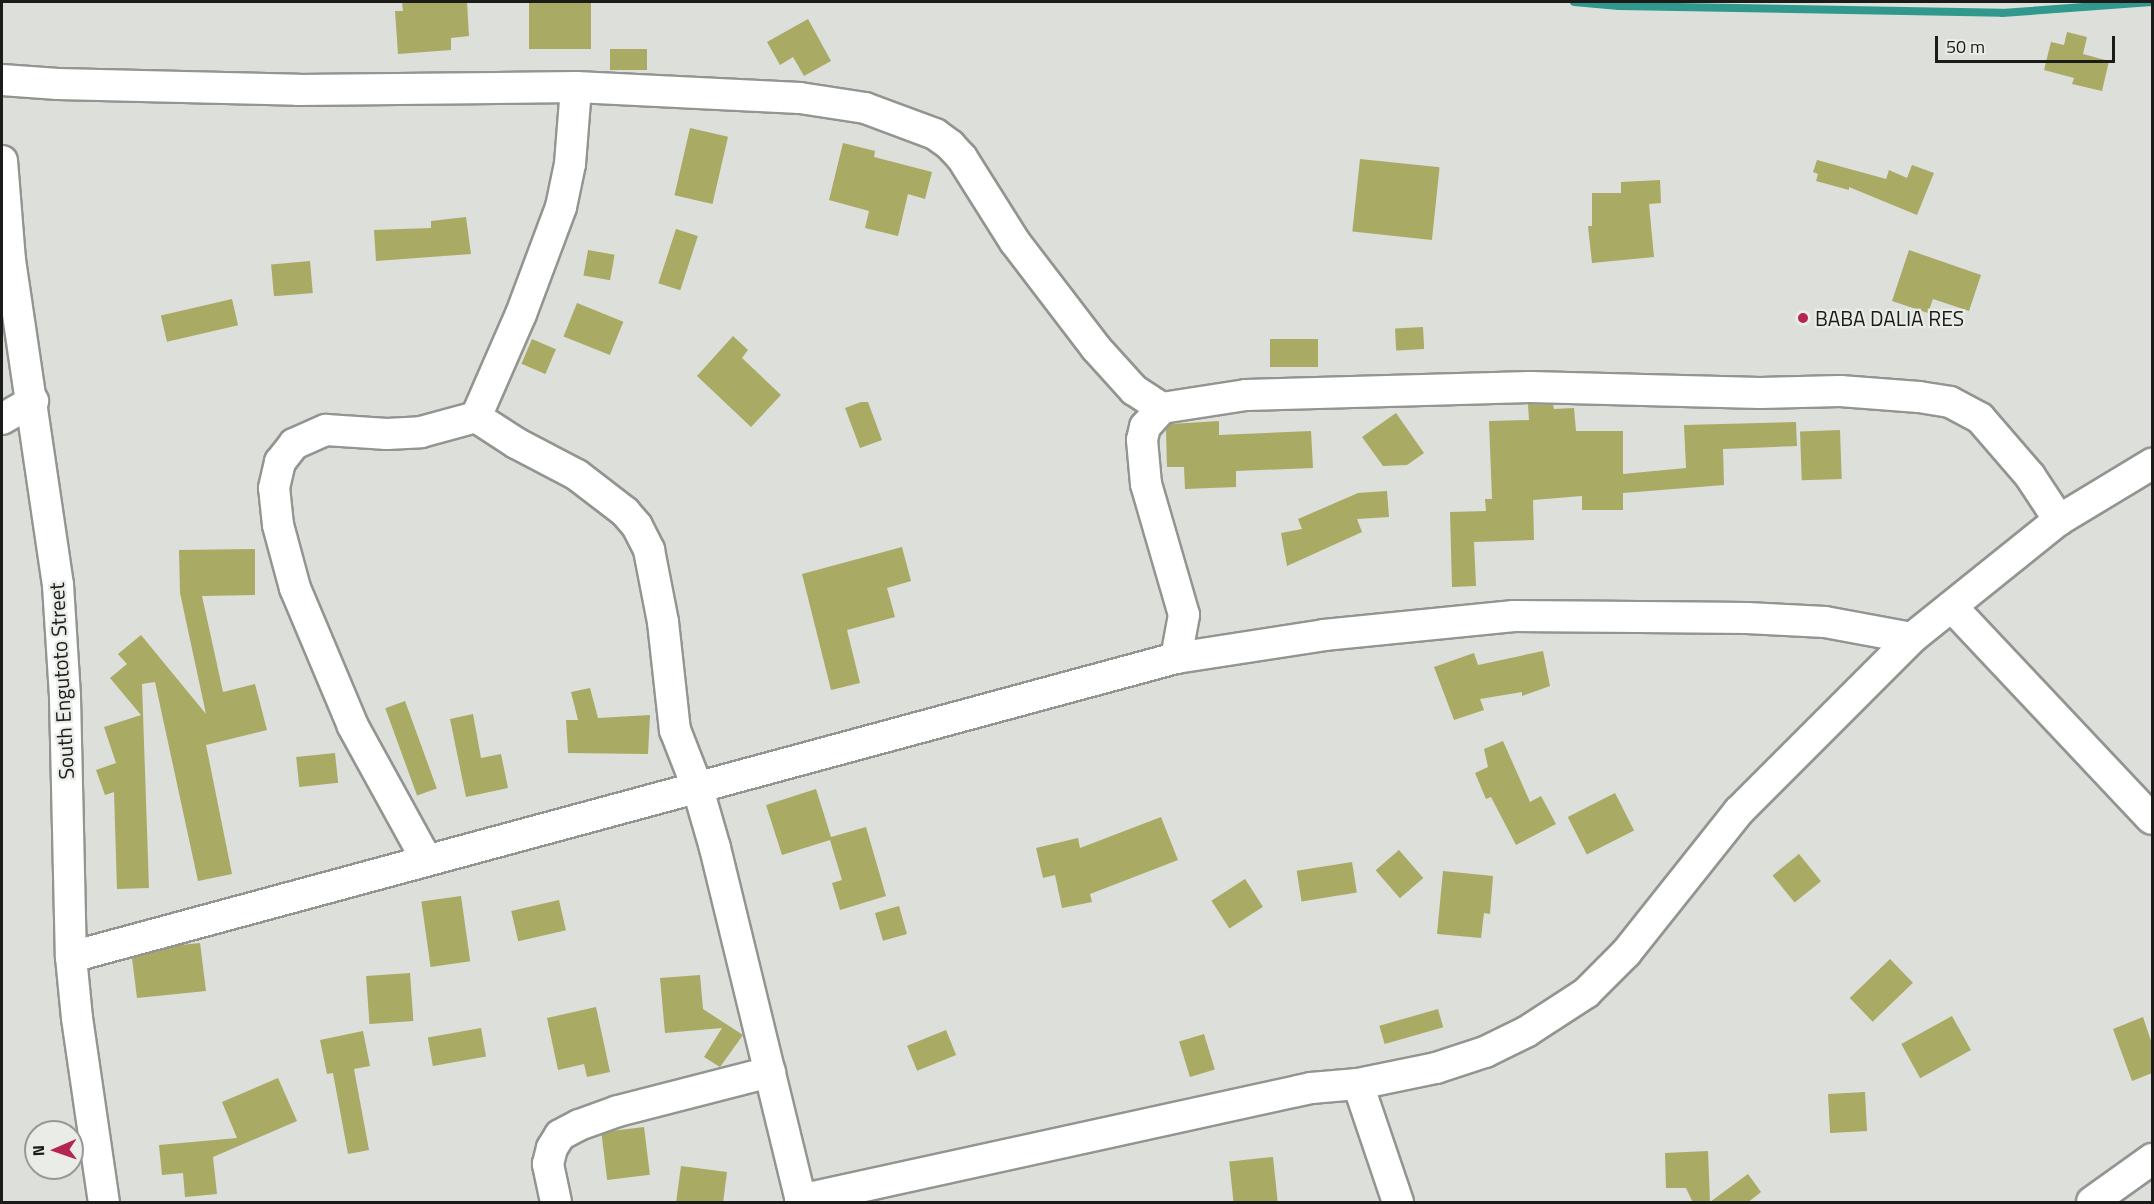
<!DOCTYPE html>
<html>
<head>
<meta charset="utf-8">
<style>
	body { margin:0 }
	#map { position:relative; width:2154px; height:1204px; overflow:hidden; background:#dcdfda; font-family:"Titillium Web",sans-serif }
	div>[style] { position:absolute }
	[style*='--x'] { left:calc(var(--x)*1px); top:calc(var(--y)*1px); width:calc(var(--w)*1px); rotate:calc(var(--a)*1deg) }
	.stream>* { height:8px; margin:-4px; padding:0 4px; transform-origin:4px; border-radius:4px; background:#31988d }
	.building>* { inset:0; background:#a9aa63; transform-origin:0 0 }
	.roads { filter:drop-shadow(2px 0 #929590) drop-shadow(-2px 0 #929590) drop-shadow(0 2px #929590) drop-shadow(0 -2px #929590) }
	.minor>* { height:30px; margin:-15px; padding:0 15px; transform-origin:15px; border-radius:15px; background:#fff }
	.dots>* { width:16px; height:16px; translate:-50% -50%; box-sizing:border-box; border:3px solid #e9ece7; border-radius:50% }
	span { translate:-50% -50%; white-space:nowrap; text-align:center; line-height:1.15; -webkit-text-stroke:4.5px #e9ece7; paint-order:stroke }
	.poi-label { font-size:21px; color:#1b1c1a }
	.left { translate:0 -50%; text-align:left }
	.street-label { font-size:21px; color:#1b1c1a }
	.frame { position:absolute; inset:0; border:3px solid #1b1c1a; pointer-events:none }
	.north { position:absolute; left:24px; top:1120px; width:60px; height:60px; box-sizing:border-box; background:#e9ece7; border:2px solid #979995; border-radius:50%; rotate:268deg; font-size:16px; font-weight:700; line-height:24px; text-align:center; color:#1b1c1a }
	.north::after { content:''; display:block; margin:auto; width:21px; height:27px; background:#b52552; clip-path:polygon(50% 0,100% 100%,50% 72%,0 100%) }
	.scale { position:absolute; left:1935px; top:36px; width:180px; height:27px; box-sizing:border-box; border:3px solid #1b1c1a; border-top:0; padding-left:8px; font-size:18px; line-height:21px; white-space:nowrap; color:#1b1c1a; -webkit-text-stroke:4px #e9ece7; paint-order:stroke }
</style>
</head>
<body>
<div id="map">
	<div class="stream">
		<div style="--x:1574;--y:2;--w:45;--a:5.1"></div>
		<div style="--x:1619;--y:6;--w:383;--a:1"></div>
		<div style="--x:2002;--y:13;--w:150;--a:-4.2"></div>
	</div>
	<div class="building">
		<div style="clip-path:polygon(402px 2px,467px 2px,469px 36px,451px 38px,451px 50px,398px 54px,395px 11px,403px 11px)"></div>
		<div style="left:529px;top:2px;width:62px;height:47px"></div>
		<div style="clip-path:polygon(808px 19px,831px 61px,804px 76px,793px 57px,780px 65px,767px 42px)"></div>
		<div style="clip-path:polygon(2067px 32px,2087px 37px,2083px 54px,2109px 61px,2102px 91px,2072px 84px,2074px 78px,2044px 70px,2051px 42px,2064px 45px)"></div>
		<div style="left:610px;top:49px;width:37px;height:21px"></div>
		<div style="left:690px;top:128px;width:39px;height:69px;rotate:13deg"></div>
		<div style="clip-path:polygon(843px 143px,875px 151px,874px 157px,932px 172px,925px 199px,908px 194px,898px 236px,865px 228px,869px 211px,829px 200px)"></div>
		<div style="left:1360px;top:159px;width:80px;height:73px;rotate:6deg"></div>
		<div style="clip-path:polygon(1817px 160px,1886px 179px,1889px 170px,1907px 178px,1912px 165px,1934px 173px,1917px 215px,1849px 187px,1849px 190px,1816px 181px,1818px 174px,1813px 172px)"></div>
		<div style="clip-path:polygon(1660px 180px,1661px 203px,1649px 204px,1654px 257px,1592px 263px,1588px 226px,1592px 226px,1592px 193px,1621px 193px,1621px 182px)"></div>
		<div style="clip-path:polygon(466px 217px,471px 254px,376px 261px,374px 230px,431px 228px,431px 221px)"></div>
		<div style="left:676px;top:229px;width:23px;height:57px;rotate:18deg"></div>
		<div style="left:588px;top:250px;width:27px;height:26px;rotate:10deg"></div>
		<div style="clip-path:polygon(1909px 250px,1981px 275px,1969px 311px,1933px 299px,1928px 313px,1892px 301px)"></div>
		<div style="left:310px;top:261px;width:32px;height:39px;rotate:85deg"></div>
		<div style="left:232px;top:299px;width:27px;height:73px;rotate:77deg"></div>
		<div style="left:577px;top:303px;width:50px;height:36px;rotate:22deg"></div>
		<div style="left:1423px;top:327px;width:22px;height:28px;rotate:87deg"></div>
		<div style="clip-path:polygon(733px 336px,748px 350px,742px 358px,781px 395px,751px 427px,697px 376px)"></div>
		<div style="left:532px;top:339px;width:26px;height:27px;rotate:23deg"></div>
		<div style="left:1270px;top:339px;width:48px;height:28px"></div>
		<div style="clip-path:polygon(861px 402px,868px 402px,882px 440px,860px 448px,845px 408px)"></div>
		<div style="clip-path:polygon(1528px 404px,1553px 405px,1554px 409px,1574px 408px,1576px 431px,1623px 431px,1623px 474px,1686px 468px,1684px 425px,1796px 422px,1797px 446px,1723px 449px,1724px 485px,1623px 493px,1623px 510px,1582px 510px,1582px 496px,1533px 500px,1534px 540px,1474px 542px,1476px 586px,1452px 587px,1450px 512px,1486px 511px,1485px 499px,1492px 499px,1489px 421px,1529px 420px)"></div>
		<div style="clip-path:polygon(1396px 413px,1424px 453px,1407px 465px,1383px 466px,1362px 437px)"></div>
		<div style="clip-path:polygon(1219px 421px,1219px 435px,1311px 431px,1313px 468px,1236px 471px,1236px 487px,1185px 489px,1184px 467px,1167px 467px,1166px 430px,1171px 424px)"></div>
		<div style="left:1840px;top:430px;width:49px;height:40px;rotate:88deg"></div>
		<div style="clip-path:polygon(1387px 491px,1389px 517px,1357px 519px,1362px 532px,1287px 566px,1281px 533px,1302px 529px,1298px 519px,1358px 493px)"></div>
		<div style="clip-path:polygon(902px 547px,911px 581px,887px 588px,895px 617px,847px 630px,860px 683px,831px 690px,802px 574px)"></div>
		<div style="clip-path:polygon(255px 549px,255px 595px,202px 596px,223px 692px,255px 684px,267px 730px,206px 745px,232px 874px,198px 881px,155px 682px,142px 684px,149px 888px,117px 889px,114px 792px,105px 795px,96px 770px,116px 763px,104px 727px,141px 715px,110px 678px,127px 664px,118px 654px,141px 635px,206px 714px,180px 593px,179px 550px)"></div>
		<div style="clip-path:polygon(1543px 651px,1550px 686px,1522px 696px,1522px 692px,1480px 699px,1484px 710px,1454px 720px,1434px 667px,1474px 653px,1478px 665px)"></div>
		<div style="clip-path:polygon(590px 688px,598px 718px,650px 715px,648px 754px,568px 753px,566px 720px,578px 720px,571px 692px)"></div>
		<div style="left:405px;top:701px;width:93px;height:21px;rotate:70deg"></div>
		<div style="clip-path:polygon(473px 714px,481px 758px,501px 754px,508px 788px,466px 797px,450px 719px)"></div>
		<div style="clip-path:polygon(1503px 741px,1530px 802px,1541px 796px,1556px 824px,1516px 845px,1491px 797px,1486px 799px,1475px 773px,1488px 767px,1484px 749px)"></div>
		<div style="left:335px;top:753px;width:30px;height:39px;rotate:84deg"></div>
		<div style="clip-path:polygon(816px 789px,831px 837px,866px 827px,886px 896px,840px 910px,832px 883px,842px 880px,830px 840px,782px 855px,766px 805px)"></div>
		<div style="left:1615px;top:793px;width:42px;height:53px;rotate:63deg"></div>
		<div style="clip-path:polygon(1161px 817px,1178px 860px,1090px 894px,1092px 902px,1062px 908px,1055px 875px,1043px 878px,1036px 848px,1078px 838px,1080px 848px)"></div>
		<div style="left:1399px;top:850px;width:37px;height:31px;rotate:49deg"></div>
		<div style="left:1799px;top:854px;width:35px;height:34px;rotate:51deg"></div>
		<div style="left:1352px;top:862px;width:31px;height:56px;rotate:81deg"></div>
		<div style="clip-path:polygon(1443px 871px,1493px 876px,1490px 914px,1484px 913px,1481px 938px,1437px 934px)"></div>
		<div style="left:1245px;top:879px;width:33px;height:40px;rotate:57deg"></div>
		<div style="left:461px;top:896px;width:66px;height:40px;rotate:82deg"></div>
		<div style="left:559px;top:900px;width:31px;height:49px;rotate:77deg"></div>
		<div style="left:899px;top:906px;width:29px;height:25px;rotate:74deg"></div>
		<div style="clip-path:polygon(200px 943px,206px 991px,137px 998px,132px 958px,180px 945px)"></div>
		<div style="left:1890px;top:959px;width:33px;height:56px;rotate:46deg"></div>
		<div style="left:410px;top:973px;width:48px;height:44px;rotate:86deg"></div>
		<div style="clip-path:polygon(700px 975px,703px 1009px,743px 1035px,720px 1067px,704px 1057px,722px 1028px,665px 1033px,660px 978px)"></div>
		<div style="clip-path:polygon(596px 1007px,610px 1072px,587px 1077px,584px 1064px,558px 1070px,547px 1018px)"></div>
		<div style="left:1438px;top:1009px;width:19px;height:61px;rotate:74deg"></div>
		<div style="left:1952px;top:1016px;width:39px;height:58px;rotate:61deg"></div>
		<div style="clip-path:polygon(2143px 1017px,2152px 1044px,2152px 1073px,2132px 1081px,2113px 1029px)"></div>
		<div style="left:481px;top:1028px;width:29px;height:54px;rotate:80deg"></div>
		<div style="left:946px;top:1030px;width:27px;height:42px;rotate:68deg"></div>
		<div style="clip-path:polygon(363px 1031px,370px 1066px,354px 1069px,369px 1150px,348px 1154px,333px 1073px,327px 1074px,320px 1040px)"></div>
		<div style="left:1204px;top:1034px;width:37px;height:26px;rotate:73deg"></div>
		<div style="clip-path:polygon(278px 1078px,297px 1121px,213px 1157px,217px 1194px,185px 1197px,183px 1173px,162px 1175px,159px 1145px,237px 1138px,222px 1102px)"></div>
		<div style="left:1865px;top:1092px;width:39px;height:37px;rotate:87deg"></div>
		<div style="left:644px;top:1127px;width:48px;height:43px;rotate:83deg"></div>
		<div style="clip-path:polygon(1708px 1151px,1710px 1202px,1748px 1174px,1761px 1192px,1747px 1203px,1693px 1203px,1686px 1188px,1666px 1188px,1665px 1153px)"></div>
		<div style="left:1273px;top:1157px;width:46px;height:44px;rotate:84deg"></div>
		<div style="clip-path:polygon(681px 1166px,727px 1172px,723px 1203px,676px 1203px)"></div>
	</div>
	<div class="roads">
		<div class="minor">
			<div style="--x:2;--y:80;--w:56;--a:4.1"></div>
			<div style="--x:58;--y:84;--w:240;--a:1.4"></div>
			<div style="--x:298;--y:90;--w:278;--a:-0.6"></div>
			<div style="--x:576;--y:87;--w:224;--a:2.8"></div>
			<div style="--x:800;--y:98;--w:66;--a:8.7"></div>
			<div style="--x:865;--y:108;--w:75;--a:20.4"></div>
			<div style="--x:935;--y:134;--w:19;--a:36"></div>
			<div style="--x:950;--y:145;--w:18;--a:47"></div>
			<div style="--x:962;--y:158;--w:99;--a:57.8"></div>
			<div style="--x:1015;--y:242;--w:133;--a:52.6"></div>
			<div style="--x:1096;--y:348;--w:57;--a:47.9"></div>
			<div style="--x:1134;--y:390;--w:33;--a:33"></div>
			<div style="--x:1162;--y:408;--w:85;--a:-8.8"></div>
			<div style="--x:1246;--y:395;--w:284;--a:-1.6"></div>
			<div style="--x:1530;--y:387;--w:230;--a:1.5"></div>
			<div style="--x:1760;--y:393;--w:80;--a:-1.4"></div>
			<div style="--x:1840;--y:391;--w:79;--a:4.3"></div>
			<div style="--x:1919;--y:397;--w:31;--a:9"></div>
			<div style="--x:1950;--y:402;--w:34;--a:28"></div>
			<div style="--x:1980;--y:418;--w:77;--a:49.2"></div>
			<div style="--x:2030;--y:476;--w:53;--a:56.6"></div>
			<div style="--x:2;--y:161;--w:99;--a:85.4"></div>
			<div style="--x:10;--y:260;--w:329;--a:81.6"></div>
			<div style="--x:58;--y:585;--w:112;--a:86.4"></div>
			<div style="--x:65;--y:697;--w:260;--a:88.7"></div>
			<div style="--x:71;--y:957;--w:61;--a:84.4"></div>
			<div style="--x:77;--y:1018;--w:186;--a:81.7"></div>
			<div style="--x:1162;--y:408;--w:25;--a:132"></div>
			<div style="--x:1145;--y:427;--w:13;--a:103"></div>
			<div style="--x:1142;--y:440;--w:44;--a:84.8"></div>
			<div style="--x:1146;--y:484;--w:136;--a:73.8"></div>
			<div style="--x:1184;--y:615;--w:44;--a:100.5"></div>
			<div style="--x:476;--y:417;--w:48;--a:33"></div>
			<div style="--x:516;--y:443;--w:69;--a:27.7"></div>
			<div style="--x:577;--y:475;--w:61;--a:37.6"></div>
			<div style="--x:625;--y:512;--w:18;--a:49"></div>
			<div style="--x:637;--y:526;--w:27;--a:63"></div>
			<div style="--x:649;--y:550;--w:73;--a:79"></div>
			<div style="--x:663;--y:622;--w:109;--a:83.7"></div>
			<div style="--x:675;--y:730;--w:63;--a:68.7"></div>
			<div style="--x:698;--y:789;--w:61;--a:73.9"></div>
			<div style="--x:715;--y:848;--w:364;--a:76.3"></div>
			<div style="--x:2;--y:419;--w:36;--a:-30"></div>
			<div style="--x:1952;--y:607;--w:291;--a:46.7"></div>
			<div style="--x:426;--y:859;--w:152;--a:-118.8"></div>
			<div style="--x:353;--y:726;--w:150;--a:-112.8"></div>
			<div style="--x:295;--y:588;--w:65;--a:-105.1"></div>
			<div style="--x:278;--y:525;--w:37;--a:-96"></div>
			<div style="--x:274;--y:488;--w:27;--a:-77"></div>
			<div style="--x:280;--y:462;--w:23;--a:-52"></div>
			<div style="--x:294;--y:444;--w:35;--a:-24"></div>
			<div style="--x:326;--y:430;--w:61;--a:3.8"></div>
			<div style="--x:387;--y:434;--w:34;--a:-3"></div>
			<div style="--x:421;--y:432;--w:57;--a:-15.3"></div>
			<div style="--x:476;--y:417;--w:112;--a:-66.4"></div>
			<div style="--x:521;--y:314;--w:114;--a:-69.5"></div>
			<div style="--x:561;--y:207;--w:44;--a:-78.2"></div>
			<div style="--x:570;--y:164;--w:77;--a:-85.5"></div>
			<div style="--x:71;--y:957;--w:1145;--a:-15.14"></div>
			<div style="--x:1176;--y:658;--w:150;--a:-8.8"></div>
			<div style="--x:1324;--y:635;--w:191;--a:-5.7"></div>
			<div style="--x:1514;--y:616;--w:233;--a:0.5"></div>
			<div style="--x:1747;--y:618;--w:78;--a:2.9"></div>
			<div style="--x:1825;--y:622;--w:88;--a:10.4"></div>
			<div style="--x:1358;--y:1084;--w:125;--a:71.3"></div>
			<div style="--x:800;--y:1200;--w:523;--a:-12.36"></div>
			<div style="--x:1311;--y:1088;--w:47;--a:-4.9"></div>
			<div style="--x:1358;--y:1084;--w:80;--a:-11.6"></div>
			<div style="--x:1436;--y:1068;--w:52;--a:-18.1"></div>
			<div style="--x:1485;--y:1052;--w:46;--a:-26"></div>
			<div style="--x:1526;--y:1032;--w:72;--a:-33"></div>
			<div style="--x:1586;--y:993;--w:57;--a:-45"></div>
			<div style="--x:1626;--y:953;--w:181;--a:-51.5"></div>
			<div style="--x:1739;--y:811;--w:245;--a:-45"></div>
			<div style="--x:1912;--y:638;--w:189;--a:-38.8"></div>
			<div style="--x:2059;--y:520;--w:109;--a:-31.1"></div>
			<div style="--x:556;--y:1202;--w:39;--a:-102"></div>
			<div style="--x:548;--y:1164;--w:16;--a:-76"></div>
			<div style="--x:552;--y:1148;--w:15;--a:-58"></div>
			<div style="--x:560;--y:1135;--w:21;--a:-28"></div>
			<div style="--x:579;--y:1125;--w:41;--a:-19.7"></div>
			<div style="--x:618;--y:1111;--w:157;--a:-14.4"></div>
			<div style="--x:2092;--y:1202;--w:74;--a:-35.6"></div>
		</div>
	</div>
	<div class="dots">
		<div style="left:1803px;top:318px;background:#b52552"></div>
	</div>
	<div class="poi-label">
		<span class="left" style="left:1815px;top:318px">BABA DALIA RES</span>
	</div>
	<div class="street-label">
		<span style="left:61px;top:681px;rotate:-93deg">South Engutoto Street</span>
	</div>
	<div class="frame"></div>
	<div class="north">N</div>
	<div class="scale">50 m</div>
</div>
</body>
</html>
